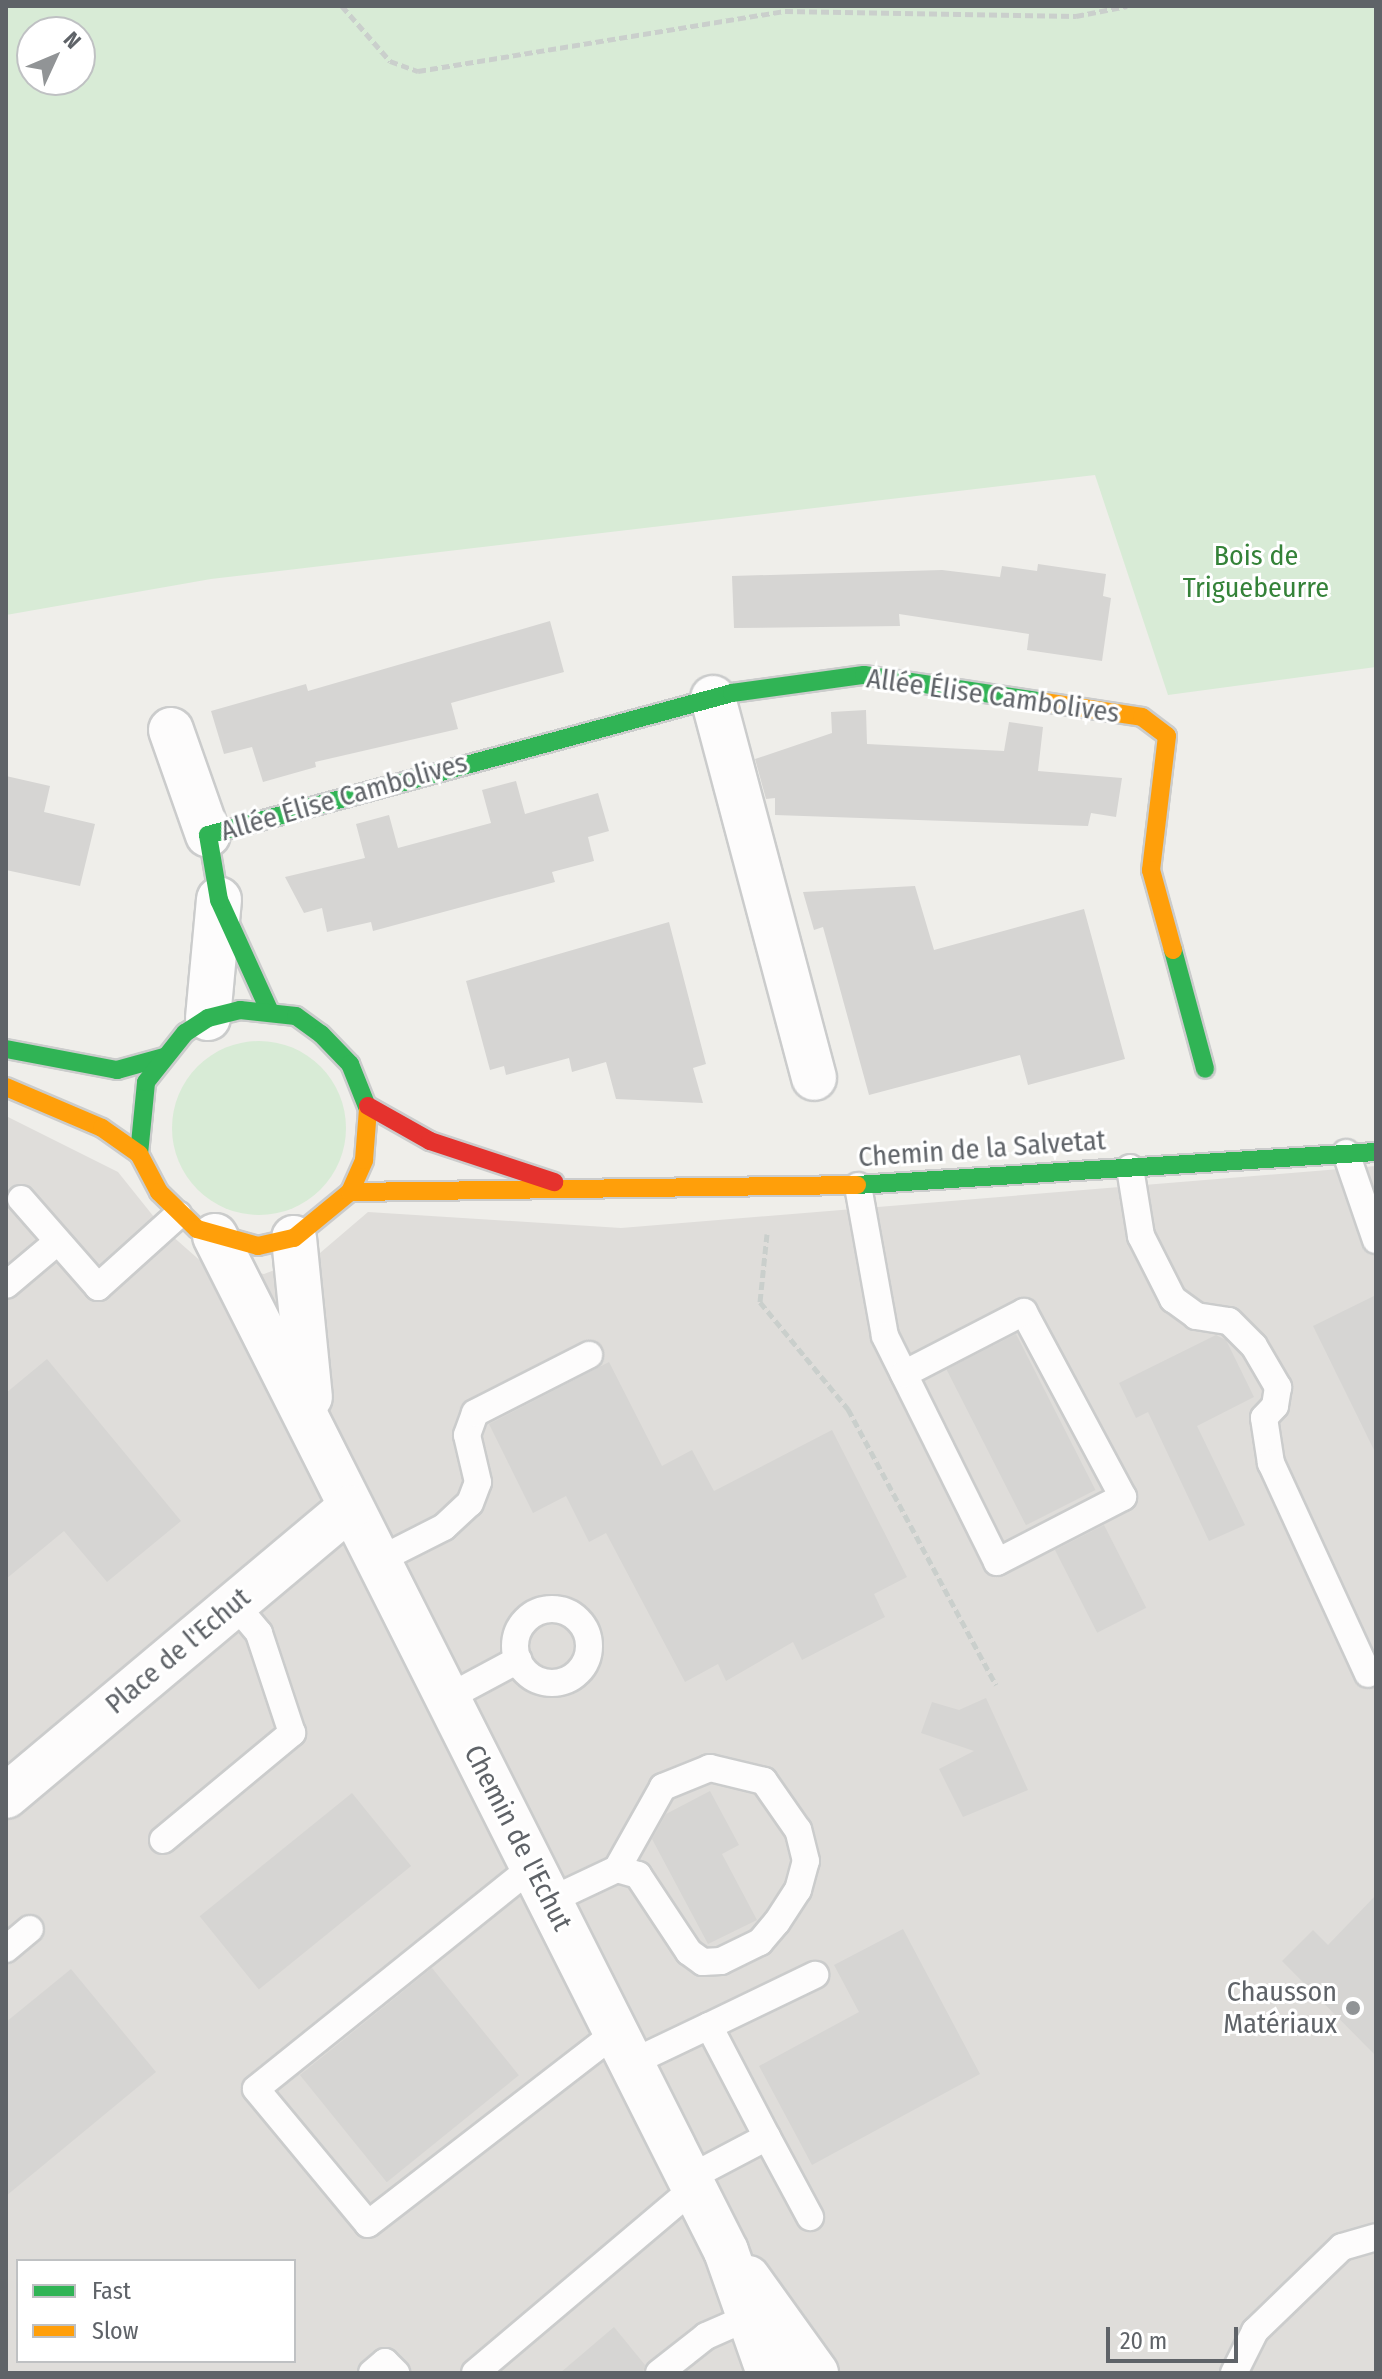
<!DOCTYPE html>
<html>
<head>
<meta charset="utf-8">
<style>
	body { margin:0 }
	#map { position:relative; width:1382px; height:2379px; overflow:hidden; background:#efeeea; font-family:"Fira Sans Condensed",sans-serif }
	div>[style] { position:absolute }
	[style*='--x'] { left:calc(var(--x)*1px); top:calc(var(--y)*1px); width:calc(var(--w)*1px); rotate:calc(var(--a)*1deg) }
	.industrial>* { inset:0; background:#dfddda }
	.green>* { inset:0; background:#d8ebd6 }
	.round { border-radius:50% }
	.building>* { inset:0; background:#d6d5d3; transform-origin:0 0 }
	.path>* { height:5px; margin-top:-2.5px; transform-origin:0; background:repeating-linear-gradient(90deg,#cacfcc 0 8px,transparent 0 12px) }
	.roads { filter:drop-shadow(2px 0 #cbcccc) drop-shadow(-2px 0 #cbcccc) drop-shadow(0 2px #cbcccc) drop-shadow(0 -2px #cbcccc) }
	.lane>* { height:26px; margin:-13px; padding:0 13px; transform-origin:13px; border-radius:13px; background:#fdfcfc }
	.lane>.ring { margin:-13px; padding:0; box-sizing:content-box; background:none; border:26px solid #fdfcfc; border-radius:50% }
	.street>* { height:44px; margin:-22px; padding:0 22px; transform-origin:22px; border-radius:22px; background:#fdfcfc }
	.fast>* { height:18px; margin:-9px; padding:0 9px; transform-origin:9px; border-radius:9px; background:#30b455 }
	.slow>* { height:18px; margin:-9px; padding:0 9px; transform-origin:9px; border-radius:9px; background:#ff9f0a }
	.jam>* { height:18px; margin:-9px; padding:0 9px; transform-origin:9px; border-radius:9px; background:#e5322d }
	.dots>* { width:22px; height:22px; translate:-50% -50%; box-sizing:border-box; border:4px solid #fff; border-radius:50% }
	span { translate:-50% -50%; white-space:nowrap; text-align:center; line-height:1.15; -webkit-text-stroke:6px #fff; paint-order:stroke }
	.park-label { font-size:28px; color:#348238 }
	.street-label { font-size:28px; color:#5f6368 }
	.poi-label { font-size:28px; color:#5f6368 }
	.right { translate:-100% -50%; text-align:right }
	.frame { position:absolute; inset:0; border:8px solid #5f6368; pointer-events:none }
	.legend { position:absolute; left:16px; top:2259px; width:280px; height:104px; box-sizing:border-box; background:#fff; border:2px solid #bfc1c3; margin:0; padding:10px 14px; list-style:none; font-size:24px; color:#5f6368 }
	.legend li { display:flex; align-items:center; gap:16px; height:40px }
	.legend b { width:40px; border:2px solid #bfc1c3 }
	.north { position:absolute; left:16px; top:16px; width:80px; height:80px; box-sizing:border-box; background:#fff; border:2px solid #bfc1c3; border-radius:50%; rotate:46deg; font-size:22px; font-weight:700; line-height:32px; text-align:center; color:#5f6368 }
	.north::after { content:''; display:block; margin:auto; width:28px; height:36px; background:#919496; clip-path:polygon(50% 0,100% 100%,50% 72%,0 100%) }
	.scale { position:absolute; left:1106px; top:2327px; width:132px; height:36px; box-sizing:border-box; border:4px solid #5f6368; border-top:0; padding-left:10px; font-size:24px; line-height:28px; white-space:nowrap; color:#5f6368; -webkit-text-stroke:6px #fff; paint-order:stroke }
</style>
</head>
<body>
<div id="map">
	<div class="industrial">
		<div style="clip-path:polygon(evenodd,6px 1116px,118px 1172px,162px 1227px,204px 1264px,264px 1274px,320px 1253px,368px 1212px,621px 1228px,1376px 1166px,1376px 2373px,6px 2373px,6px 1116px,18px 2261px,294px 2261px,294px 2361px,18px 2361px,18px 2261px)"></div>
	</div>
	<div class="green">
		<div style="clip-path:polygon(evenodd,6px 6px,1376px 6px,1376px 667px,1168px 695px,1095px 475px,211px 579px,6px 615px,6px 6px,32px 32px,80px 32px,80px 80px,32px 80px,32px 32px)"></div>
		<div class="round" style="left:172px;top:1041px;width:174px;height:174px"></div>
	</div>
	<div class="building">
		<div style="clip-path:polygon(1038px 564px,1106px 574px,1103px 596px,1111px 598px,1102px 661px,1027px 650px,1029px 634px,899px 614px,900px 626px,734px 628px,732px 576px,942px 570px,1000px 577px,1002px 566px,1037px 571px)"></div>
		<div style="clip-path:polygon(550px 621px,564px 672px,451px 703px,458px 729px,315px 762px,316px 767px,263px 782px,252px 747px,224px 754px,211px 711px,306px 684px,308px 691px)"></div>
		<div style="clip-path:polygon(866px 710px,867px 744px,1004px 751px,1009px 722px,1043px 727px,1038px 771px,1122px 778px,1116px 817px,1091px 813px,1088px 826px,775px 815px,775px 798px,766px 799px,755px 759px,832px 733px,831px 712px)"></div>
		<div style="clip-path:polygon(6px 776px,50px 786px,44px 812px,95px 824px,80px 886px,6px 870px)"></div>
		<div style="clip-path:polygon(516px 781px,525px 814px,598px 793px,609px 831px,588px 837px,594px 861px,552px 872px,555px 882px,373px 931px,371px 922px,327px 932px,322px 908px,304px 913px,285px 877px,365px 858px,356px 824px,389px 815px,398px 848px,491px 823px,482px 790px)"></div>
		<div style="clip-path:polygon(915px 886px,934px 950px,1084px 909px,1125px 1059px,1028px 1085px,1020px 1055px,869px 1095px,823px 927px,814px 930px,803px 892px)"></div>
		<div style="clip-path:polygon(669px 922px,706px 1064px,693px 1068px,703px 1103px,616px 1099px,606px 1062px,572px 1072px,569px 1058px,506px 1075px,504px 1066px,490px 1070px,466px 981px)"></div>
		<div style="clip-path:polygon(1376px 1295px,1376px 1454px,1313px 1326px)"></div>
		<div style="left:1016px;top:1334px;width:175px;height:78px;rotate:63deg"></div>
		<div style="clip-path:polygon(1216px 1335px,1226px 1340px,1254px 1397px,1197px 1426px,1245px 1525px,1209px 1541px,1148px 1412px,1136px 1418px,1119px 1383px)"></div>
		<div style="clip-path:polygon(47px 1359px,181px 1521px,107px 1582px,64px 1531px,6px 1579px,6px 1393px)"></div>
		<div style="clip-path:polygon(609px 1362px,662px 1466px,692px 1450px,714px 1491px,832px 1430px,907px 1577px,874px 1594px,885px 1617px,802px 1660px,793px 1642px,726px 1681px,718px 1664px,685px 1682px,606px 1533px,589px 1542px,566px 1496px,533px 1513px,489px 1424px)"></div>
		<div style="left:1104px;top:1525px;width:93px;height:55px;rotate:63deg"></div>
		<div style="clip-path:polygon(986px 1698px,1028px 1790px,963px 1817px,939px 1769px,974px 1751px,921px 1733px,932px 1702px,959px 1710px)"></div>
		<div style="clip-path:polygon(710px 1791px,739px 1845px,722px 1854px,757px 1920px,708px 1944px,652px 1839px,666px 1814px)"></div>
		<div style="left:352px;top:1793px;width:94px;height:196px;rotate:51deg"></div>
		<div style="clip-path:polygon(1376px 1895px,1376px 2056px,1282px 1961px,1313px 1930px,1328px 1945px)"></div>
		<div style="clip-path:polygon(903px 1929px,980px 2074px,812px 2165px,759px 2066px,859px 2012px,834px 1965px)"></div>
		<div style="left:432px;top:1968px;width:138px;height:170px;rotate:51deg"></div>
		<div style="clip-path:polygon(71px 1969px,156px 2072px,6px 2196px,6px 2022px)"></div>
		<div style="clip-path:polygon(614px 2327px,645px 2365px,643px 2373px,560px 2373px)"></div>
	</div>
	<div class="path">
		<div style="--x:342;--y:6;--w:73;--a:48.9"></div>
		<div style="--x:390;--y:61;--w:30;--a:20"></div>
		<div style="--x:418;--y:71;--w:372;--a:-9.3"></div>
		<div style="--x:785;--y:11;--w:291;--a:1"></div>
		<div style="--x:1076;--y:16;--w:52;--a:-11.1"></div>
		<div style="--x:767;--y:1234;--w:68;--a:95.9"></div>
		<div style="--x:760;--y:1302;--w:139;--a:50.6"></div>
		<div style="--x:848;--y:1409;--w:313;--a:61.8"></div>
	</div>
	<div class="roads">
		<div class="lane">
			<div style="--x:1346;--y:1153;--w:92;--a:71"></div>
			<div style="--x:1130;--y:1168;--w:69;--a:80.8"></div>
			<div style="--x:1141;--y:1236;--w:71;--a:63.1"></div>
			<div style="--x:1173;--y:1299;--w:29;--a:36"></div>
			<div style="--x:1196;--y:1316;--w:33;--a:9"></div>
			<div style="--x:1229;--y:1321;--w:35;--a:45"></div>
			<div style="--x:1254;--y:1346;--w:48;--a:59.7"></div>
			<div style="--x:1278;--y:1387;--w:19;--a:99"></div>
			<div style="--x:1275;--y:1406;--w:16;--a:133"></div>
			<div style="--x:1264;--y:1418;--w:46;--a:81.2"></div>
			<div style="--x:1271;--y:1463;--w:232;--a:65.3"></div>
			<div style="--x:858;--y:1186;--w:152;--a:79.8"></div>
			<div style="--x:885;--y:1336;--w:252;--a:63.6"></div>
			<div style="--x:997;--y:1562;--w:142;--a:-27.3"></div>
			<div style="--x:1123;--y:1497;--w:210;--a:-118.2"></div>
			<div style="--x:1024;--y:1312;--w:135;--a:152.7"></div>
			<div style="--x:21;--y:1199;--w:117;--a:48.8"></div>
			<div style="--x:98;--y:1287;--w:108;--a:-42"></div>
			<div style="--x:6;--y:1285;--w:67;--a:-40.1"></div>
			<div style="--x:377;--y:1561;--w:75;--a:-26.9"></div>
			<div style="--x:444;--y:1527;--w:35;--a:-43"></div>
			<div style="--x:470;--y:1503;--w:22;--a:-69"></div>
			<div style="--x:478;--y:1482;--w:48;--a:-103.2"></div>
			<div style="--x:467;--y:1435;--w:23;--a:-70"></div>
			<div style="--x:475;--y:1413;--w:128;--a:-27"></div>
			<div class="ring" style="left:515px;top:1609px;width:48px;height:48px"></div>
			<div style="--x:447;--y:1698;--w:81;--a:-28.2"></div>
			<div style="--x:163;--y:1840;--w:168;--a:-39.7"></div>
			<div style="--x:292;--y:1733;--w:105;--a:-108.3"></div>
			<div style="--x:259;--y:1633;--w:38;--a:-130"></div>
			<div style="--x:532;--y:1867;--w:354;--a:141.2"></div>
			<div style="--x:256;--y:2089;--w:175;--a:50.3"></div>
			<div style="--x:368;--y:2224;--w:314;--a:-37.7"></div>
			<div style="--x:549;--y:1901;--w:75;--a:-25.2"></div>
			<div style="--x:617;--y:1869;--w:22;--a:16"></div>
			<div style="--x:638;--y:1875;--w:92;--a:56.5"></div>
			<div style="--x:689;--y:1952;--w:17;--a:36"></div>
			<div style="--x:703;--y:1962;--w:18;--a:-3"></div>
			<div style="--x:721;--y:1961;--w:43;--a:-26"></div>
			<div style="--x:760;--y:1942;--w:26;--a:-50"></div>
			<div style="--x:777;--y:1922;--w:38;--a:-57"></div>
			<div style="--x:798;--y:1890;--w:30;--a:-75"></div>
			<div style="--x:806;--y:1861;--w:32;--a:-104"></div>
			<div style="--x:798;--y:1830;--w:60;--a:-124.8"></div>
			<div style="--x:764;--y:1781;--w:56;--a:-166.5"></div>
			<div style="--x:710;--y:1768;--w:51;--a:158"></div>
			<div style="--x:663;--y:1787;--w:94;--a:119.3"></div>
			<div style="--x:6;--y:1949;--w:31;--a:-40"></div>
			<div style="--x:709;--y:2026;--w:118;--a:-25.7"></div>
			<div style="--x:631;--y:2063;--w:86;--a:-25.4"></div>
			<div style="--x:709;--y:2026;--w:125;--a:62.4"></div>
			<div style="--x:767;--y:2137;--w:88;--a:152.3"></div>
			<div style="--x:767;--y:2137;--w:91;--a:61.7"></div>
			<div style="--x:372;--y:2373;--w:17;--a:-40"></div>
			<div style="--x:385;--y:2362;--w:16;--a:45"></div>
			<div style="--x:475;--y:2373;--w:287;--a:-40.2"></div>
			<div style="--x:659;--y:2373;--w:60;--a:-38.2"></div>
			<div style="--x:706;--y:2336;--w:47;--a:-23.8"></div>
			<div style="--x:1234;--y:2373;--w:47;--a:-63.4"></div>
			<div style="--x:1255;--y:2331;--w:121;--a:-44"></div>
			<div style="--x:1342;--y:2247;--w:35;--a:-16"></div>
		</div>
		<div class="street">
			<div style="--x:713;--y:698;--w:393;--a:75.1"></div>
			<div style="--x:171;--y:730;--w:111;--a:70.6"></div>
			<div style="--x:208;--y:1018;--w:119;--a:-84.7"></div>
			<div style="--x:215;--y:1236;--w:1136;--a:63.28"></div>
			<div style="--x:726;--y:2251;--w:129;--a:70.6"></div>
			<div style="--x:294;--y:1238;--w:160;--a:84.3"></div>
			<div style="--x:6;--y:1796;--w:449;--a:-40"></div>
			<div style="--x:748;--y:2278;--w:117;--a:54.4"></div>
		</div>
		<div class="fast">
			<div style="--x:1173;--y:950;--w:123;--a:74.9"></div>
			<div style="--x:270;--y:1012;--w:123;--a:-114.5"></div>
			<div style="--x:219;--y:900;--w:66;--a:-99.6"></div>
			<div style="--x:208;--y:835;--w:543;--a:-15.16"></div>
			<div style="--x:732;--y:693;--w:133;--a:-7.8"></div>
			<div style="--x:864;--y:675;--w:182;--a:8.5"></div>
			<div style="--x:6;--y:1049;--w:113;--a:10.7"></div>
			<div style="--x:117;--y:1070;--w:49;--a:-15.5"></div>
			<div style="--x:139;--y:1154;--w:72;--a:-84.4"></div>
			<div style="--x:146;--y:1082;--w:63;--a:-51.5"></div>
			<div style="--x:185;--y:1033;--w:27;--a:-33"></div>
			<div style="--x:208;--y:1018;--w:33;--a:-14"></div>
			<div style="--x:240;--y:1010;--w:56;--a:6.1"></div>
			<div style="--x:296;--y:1016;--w:31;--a:36"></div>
			<div style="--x:321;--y:1034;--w:42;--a:46"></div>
			<div style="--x:350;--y:1064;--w:48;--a:68.2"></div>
			<div style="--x:857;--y:1185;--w:520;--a:-3.64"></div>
		</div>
		<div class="slow">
			<div style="--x:1044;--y:702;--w:99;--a:8.7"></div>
			<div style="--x:1142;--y:717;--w:31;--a:37"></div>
			<div style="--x:1167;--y:736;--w:135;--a:96.8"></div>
			<div style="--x:1151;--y:870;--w:83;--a:74.6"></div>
			<div style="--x:6;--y:1087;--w:104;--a:23.1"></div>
			<div style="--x:102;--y:1128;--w:45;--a:35.1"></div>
			<div style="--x:139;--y:1154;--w:43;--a:62.2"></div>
			<div style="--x:159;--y:1192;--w:53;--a:44.2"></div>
			<div style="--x:197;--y:1229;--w:63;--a:15.6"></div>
			<div style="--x:258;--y:1246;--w:37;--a:-13"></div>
			<div style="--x:294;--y:1238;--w:72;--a:-39.4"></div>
			<div style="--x:350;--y:1192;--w:35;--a:-66"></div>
			<div style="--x:364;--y:1160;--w:51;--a:-85.5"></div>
			<div style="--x:350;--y:1192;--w:507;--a:-0.79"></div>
		</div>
		<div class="jam">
			<div style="--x:368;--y:1106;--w:71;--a:29.4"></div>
			<div style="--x:430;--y:1141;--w:131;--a:18.3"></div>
		</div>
	</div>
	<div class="dots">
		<div style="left:1353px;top:2008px;background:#919496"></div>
	</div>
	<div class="park-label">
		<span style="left:1256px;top:572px">Bois de<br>Triguebeurre</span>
	</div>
	<div class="street-label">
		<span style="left:993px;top:696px;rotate:8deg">Allée Élise Cambolives</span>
		<span style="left:344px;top:797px;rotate:-16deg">Allée Élise Cambolives</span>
		<span style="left:982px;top:1149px;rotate:-4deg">Chemin de la Salvetat</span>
		<span style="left:178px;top:1651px;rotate:-40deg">Place de l'Echut</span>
		<span style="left:518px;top:1838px;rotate:63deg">Chemin de l'Echut</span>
	</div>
	<div class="poi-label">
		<span class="right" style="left:1337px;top:2008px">Chausson<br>Matériaux</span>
	</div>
	<div class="frame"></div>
	<ul class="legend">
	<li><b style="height:10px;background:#30b455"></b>Fast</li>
	<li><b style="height:10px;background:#ff9f0a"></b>Slow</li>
	</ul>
	<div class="north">N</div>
	<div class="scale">20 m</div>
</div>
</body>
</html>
